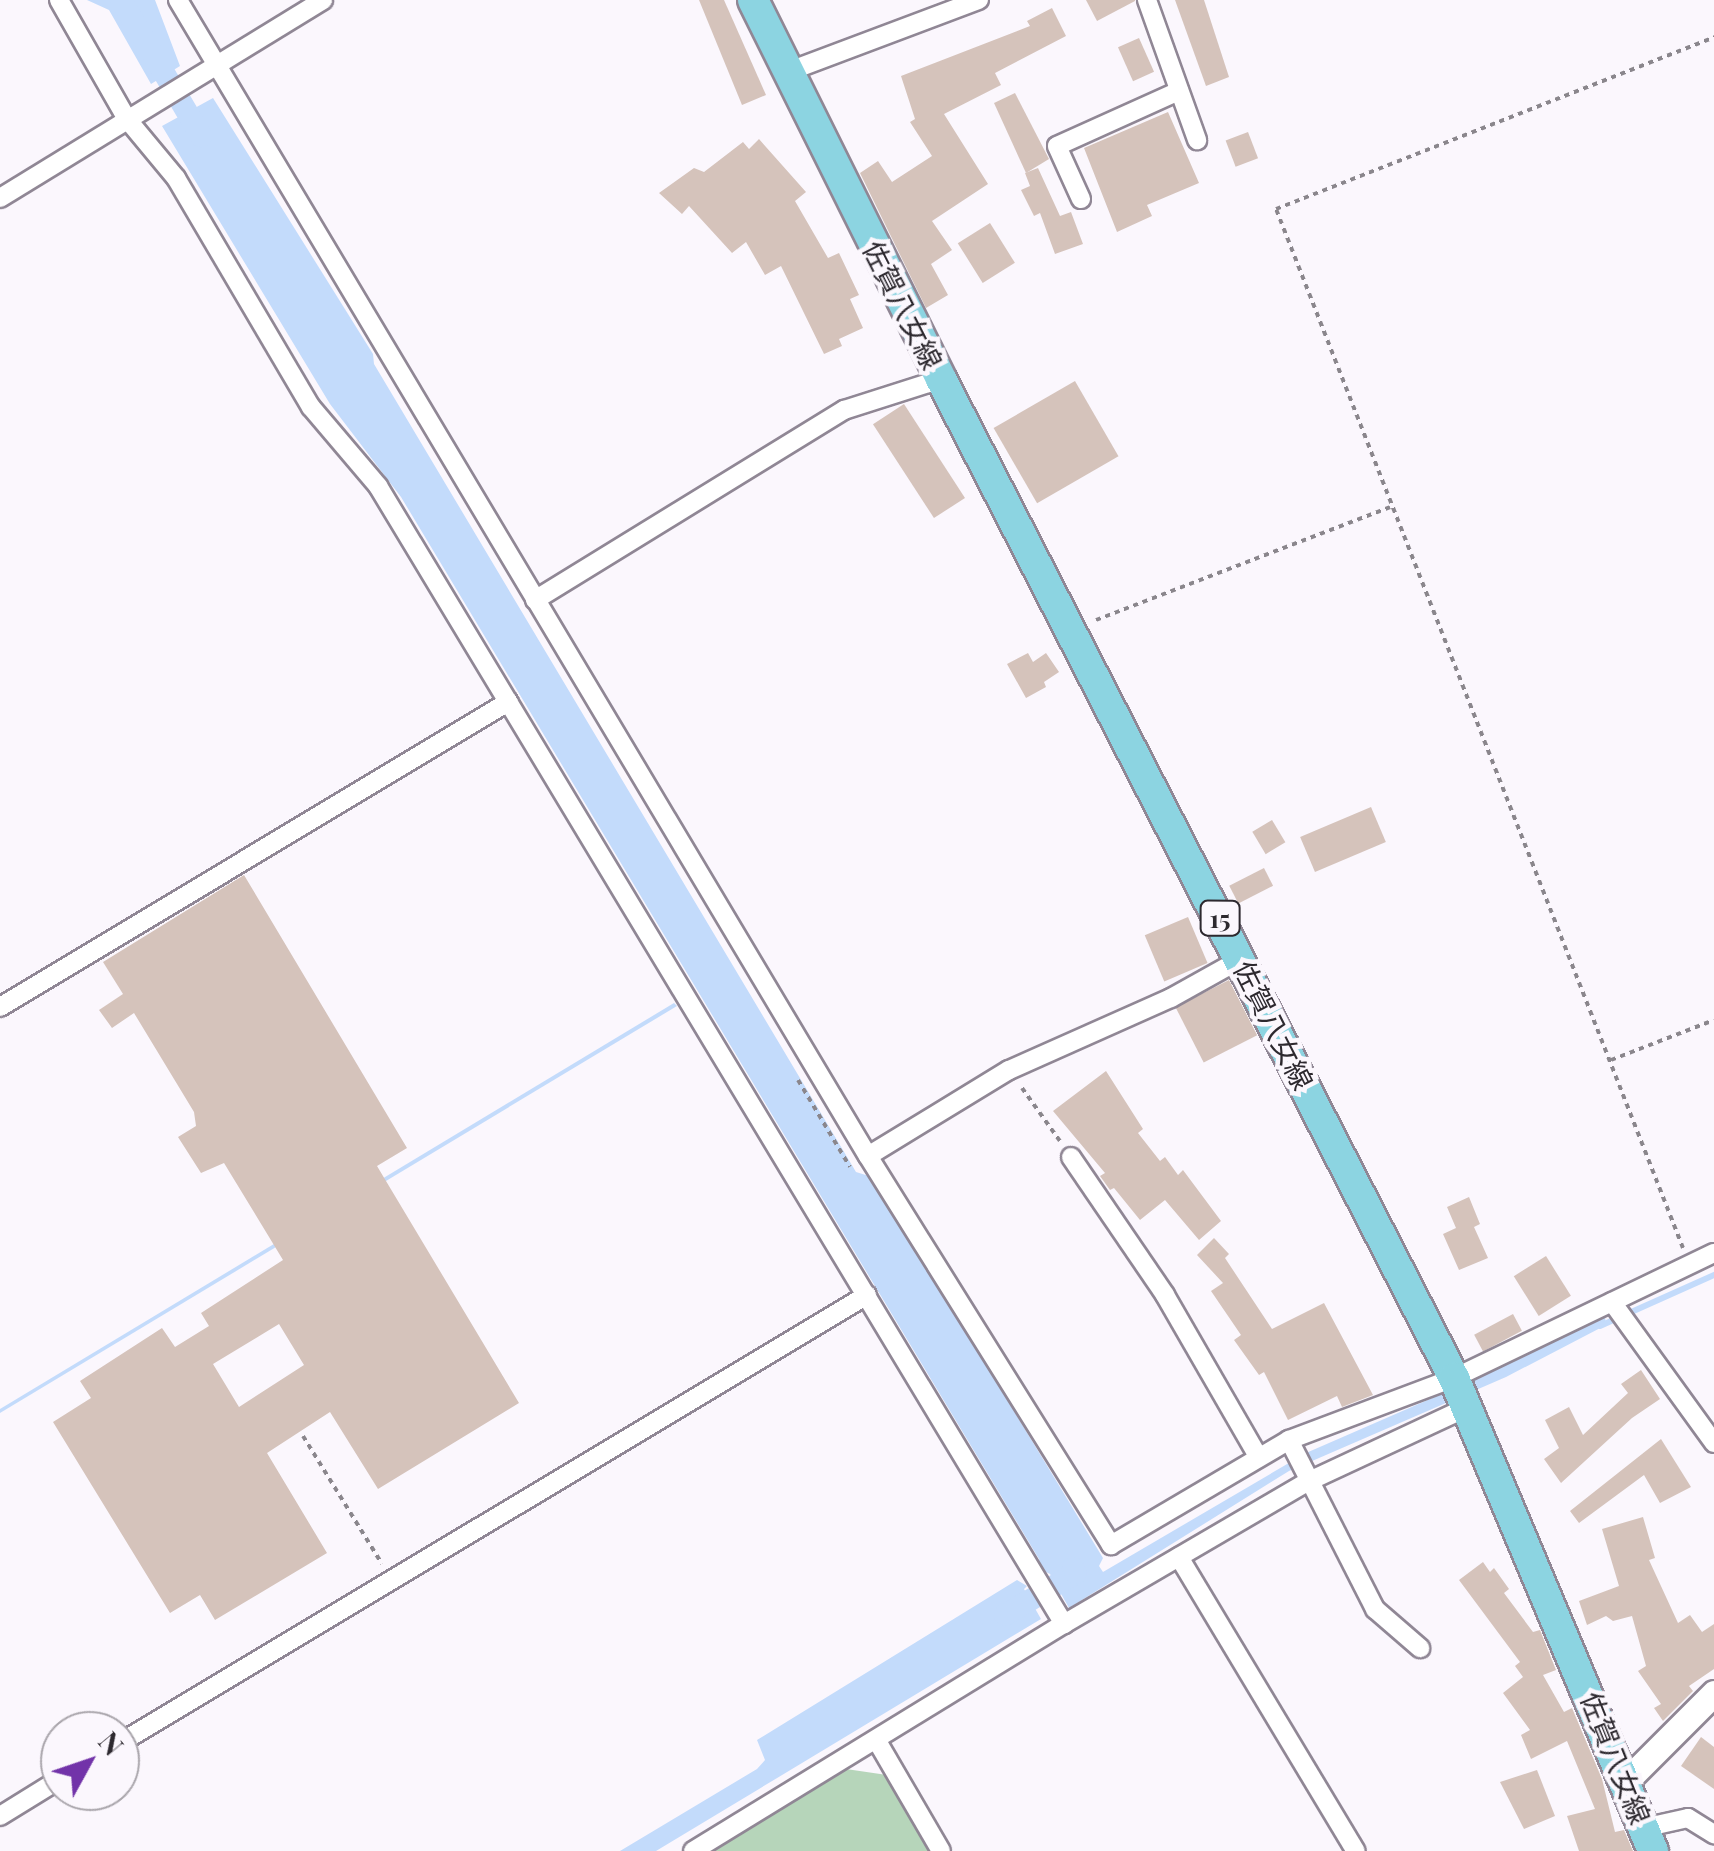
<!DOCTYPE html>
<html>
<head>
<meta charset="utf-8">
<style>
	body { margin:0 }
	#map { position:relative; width:1714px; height:1851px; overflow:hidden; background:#fbf7fd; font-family:"Playfair Display","Noto Sans JP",serif }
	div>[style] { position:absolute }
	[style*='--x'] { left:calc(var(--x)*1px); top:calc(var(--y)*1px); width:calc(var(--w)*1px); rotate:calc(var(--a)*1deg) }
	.green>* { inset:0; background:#b6d5ba }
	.water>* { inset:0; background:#c3dbfb }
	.stream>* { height:6px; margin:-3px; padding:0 3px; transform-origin:3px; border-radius:3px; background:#c3dbfb }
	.canal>* { height:22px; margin:-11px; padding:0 11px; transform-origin:11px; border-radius:11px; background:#c3dbfb }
	.building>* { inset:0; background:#d5c3bb; transform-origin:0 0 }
	.path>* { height:4px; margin-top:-2px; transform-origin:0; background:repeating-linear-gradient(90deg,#8a868c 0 5px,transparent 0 10px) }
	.roads { filter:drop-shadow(2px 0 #908795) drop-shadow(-2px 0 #908795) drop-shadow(0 2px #908795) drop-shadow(0 -2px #908795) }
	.minor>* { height:18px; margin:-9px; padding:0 9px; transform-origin:9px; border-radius:9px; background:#fff }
	.secondary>* { height:25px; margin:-12.5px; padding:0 12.5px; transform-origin:12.5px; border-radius:12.5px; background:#fff }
	.primary>* { height:30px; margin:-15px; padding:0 15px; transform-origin:15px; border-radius:15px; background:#8cd4e1 }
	span { translate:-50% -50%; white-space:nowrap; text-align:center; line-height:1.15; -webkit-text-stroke:9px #fbf7fd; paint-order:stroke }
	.shield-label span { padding:2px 8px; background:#fbf7fd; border:2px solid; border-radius:8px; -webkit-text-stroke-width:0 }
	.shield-label { font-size:25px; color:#2d292f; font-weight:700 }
	.street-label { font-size:28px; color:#2d292f }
	.north { position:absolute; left:40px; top:1711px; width:100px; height:100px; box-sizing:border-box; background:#fbf7fd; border:2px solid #a9a5ab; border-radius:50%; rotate:50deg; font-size:28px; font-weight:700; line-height:40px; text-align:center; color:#2d292f }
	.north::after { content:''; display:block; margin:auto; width:35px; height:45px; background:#7233a9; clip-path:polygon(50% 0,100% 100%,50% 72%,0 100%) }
</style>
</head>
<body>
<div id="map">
	<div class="green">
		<div style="clip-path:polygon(846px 1769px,887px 1775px,933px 1851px,705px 1851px)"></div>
	</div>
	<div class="water">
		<div style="clip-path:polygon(87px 0,155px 0,180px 66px,151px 84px,109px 10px)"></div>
		<div style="clip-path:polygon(213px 98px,373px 354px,374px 364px,856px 1172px,872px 1177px,1103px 1558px,1099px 1566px,1103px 1572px,1306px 1453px,1476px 1379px,1605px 1317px,1606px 1325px,1506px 1377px,1289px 1471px,1069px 1608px,1050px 1574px,1040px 1569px,1039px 1559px,401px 497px,330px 404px,162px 126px)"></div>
		<div style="clip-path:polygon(674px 1003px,677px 1006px,0 1413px,0 1409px)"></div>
		<div style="clip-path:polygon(1017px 1580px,1027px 1586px,1024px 1589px,1041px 1619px,656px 1851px,620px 1851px,757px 1769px,765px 1760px,757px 1740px)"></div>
	</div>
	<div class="stream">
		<div style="--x:1600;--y:1326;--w:125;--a:-24.1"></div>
	</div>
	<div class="canal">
		<div style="--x:121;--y:0;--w:158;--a:59.5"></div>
		<div style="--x:1005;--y:1615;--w:82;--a:-30.6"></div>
		<div style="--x:1076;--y:1573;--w:6;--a:-121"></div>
	</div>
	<div class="building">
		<div style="clip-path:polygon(699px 0,724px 0,766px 95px,742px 105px)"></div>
		<div style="clip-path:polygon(1086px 0,1135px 0,1135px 1px,1097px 21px)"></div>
		<div style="clip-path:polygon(1175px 0,1204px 0,1229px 77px,1206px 86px)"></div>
		<div style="clip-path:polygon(1052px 8px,1066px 36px,995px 73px,1001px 85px,944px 114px,988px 184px,932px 221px,952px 250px,931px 264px,948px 295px,926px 308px,860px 173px,878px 161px,892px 182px,932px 156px,910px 122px,915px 119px,901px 76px,1030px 26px,1027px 21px)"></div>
		<div style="left:1139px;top:38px;width:37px;height:23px;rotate:66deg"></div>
		<div style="clip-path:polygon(1015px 93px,1049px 159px,1026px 173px,994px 103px)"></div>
		<div style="clip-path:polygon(1168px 112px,1199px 183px,1147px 205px,1152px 216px,1117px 232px,1084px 148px)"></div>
		<div style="left:1248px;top:132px;width:28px;height:24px;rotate:69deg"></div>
		<div style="clip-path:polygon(759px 139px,806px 192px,795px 201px,828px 258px,839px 253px,859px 295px,850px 299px,863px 328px,839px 339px,842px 346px,824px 354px,781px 266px,765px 275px,746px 242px,732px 253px,689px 206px,682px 214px,659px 193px,694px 168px,704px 172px,743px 142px,749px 149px)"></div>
		<div style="clip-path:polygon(1038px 168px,1060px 216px,1071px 212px,1083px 244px,1055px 254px,1040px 213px,1034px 216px,1021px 190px,1030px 186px,1025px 173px)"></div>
		<div style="left:990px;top:223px;width:47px;height:38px;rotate:58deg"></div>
		<div style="left:1075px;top:381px;width:87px;height:94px;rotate:60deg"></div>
		<div style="left:904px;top:404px;width:112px;height:37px;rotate:57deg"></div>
		<div style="clip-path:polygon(1028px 653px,1033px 662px,1046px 653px,1059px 672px,1044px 682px,1046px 687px,1026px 698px,1007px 664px)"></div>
		<div style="left:1371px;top:807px;width:38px;height:77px;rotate:67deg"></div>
		<div style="left:1272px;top:820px;width:26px;height:23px;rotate:59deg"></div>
		<div style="left:1264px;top:868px;width:20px;height:39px;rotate:63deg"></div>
		<div style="clip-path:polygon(evenodd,244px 875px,407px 1148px,377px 1166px,519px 1403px,378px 1489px,330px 1412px,267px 1453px,327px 1553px,215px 1620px,200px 1595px,170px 1613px,53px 1422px,91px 1398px,80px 1381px,162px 1328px,175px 1347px,209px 1326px,201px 1313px,283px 1260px,224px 1163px,201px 1173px,178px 1137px,196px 1126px,194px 1112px,134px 1013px,112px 1028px,99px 1010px,123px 994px,103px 962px,244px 875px,279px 1324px,304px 1365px,239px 1407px,213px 1364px,279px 1324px)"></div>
		<div style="left:1188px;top:917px;width:50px;height:47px;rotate:67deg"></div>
		<div style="left:1229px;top:980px;width:62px;height:60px;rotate:63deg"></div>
		<div style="clip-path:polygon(1106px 1071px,1143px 1129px,1138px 1133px,1160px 1161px,1165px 1157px,1178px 1175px,1183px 1170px,1221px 1221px,1199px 1240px,1165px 1200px,1140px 1220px,1114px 1188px,1110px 1190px,1100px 1176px,1105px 1173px,1053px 1111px)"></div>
		<div style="clip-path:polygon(1469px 1197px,1480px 1224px,1474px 1227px,1488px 1258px,1459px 1270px,1443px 1234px,1456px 1228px,1447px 1207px)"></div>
		<div style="clip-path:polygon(1214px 1238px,1229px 1254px,1225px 1258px,1272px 1329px,1324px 1303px,1373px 1395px,1342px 1407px,1337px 1396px,1288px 1420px,1264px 1372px,1259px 1375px,1234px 1340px,1241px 1335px,1211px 1291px,1223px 1283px,1197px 1255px)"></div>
		<div style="left:1546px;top:1256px;width:47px;height:38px;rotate:58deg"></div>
		<div style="left:1513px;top:1314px;width:19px;height:44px;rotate:62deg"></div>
		<div style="clip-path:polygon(1641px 1370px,1660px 1399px,1632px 1418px,1561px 1483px,1544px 1459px,1559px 1448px,1545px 1420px,1569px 1407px,1583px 1435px,1628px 1393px,1621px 1384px)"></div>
		<div style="clip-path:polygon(1661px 1439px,1691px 1487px,1660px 1503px,1644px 1475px,1579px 1523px,1570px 1511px)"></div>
		<div style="clip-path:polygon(1643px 1517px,1655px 1558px,1649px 1560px,1678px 1623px,1690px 1615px,1702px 1632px,1714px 1624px,1714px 1669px,1689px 1686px,1693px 1691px,1663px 1721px,1654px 1708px,1661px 1704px,1638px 1671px,1646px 1666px,1632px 1616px,1613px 1621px,1606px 1616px,1587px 1625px,1579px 1601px,1619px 1586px,1602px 1529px)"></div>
		<div style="clip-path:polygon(1483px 1562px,1490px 1572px,1494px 1568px,1509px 1589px,1504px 1593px,1533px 1632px,1540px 1630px,1556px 1670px,1543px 1675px,1564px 1712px,1572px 1708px,1602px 1779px,1615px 1832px,1624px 1830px,1633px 1851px,1579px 1851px,1567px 1816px,1595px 1809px,1567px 1741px,1531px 1759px,1521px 1735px,1530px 1730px,1503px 1693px,1523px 1677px,1515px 1666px,1520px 1662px,1459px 1580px)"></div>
		<div style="clip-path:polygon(1701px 1737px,1714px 1747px,1714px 1789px,1681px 1766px)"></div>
		<div style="clip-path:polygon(1537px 1770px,1555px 1816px,1524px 1829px,1500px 1782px)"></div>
	</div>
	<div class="path">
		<div style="--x:1096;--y:620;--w:315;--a:-21"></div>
		<div style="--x:1611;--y:1060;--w:110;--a:-21.2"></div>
		<div style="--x:798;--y:1080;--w:101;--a:59.1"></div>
		<div style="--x:1022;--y:1088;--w:65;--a:54.4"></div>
		<div style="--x:1683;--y:1248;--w:1116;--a:-111.39"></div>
		<div style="--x:1276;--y:209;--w:471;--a:-21.4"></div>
		<div style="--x:303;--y:1436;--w:150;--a:58.3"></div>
	</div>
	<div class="roads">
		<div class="minor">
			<div style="--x:59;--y:0;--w:137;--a:60.3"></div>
			<div style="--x:127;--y:119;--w:77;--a:50.3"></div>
			<div style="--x:176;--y:178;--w:266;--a:59.5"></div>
			<div style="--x:311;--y:407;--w:104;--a:49.7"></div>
			<div style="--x:378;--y:486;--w:1329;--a:58.92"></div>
			<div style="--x:178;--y:0;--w:1346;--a:59.17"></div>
			<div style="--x:868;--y:1156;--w:459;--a:58"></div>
			<div style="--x:1111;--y:1545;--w:207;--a:-30.5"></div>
			<div style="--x:1289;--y:1440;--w:176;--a:-20.6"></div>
			<div style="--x:1454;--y:1378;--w:288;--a:-25.7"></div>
			<div style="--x:1147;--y:0;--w:149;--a:70.3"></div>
			<div style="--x:787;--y:72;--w:205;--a:-20.6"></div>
			<div style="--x:0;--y:198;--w:379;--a:-31.5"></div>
			<div style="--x:1081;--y:199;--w:58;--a:-114.4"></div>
			<div style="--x:1057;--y:146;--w:134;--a:-24.3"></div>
			<div style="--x:535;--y:600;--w:363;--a:-31.6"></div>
			<div style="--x:844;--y:410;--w:102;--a:-17.7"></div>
			<div style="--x:0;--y:1007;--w:593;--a:-30.98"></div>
			<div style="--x:868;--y:1156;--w:165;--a:-31.4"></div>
			<div style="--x:1009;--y:1070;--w:177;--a:-24"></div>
			<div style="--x:1171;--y:998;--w:80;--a:-29.1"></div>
			<div style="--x:1071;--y:1157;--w:167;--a:55.7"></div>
			<div style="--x:1165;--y:1295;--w:186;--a:60"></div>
			<div style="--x:1612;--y:1302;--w:174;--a:54.1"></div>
			<div style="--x:1289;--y:1440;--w:190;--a:63"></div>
			<div style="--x:1375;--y:1609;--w:60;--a:40.9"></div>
			<div style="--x:1179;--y:1557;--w:343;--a:59"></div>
			<div style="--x:877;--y:1741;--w:127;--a:59.8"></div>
			<div style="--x:120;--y:1743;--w:871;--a:-30.95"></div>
			<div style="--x:0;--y:1816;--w:70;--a:-31.7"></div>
			<div style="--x:1643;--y:1828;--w:46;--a:-12.5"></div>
			<div style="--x:1688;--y:1818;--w:31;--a:32"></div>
			<div style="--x:693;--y:1851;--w:435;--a:-31.5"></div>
			<div style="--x:1064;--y:1624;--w:281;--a:-30.3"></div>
			<div style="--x:1307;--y:1482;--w:178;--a:-25"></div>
		</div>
		<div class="secondary">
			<div style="--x:1627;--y:1780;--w:123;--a:-45"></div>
		</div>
		<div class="primary">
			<div style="--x:753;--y:0;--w:423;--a:63.6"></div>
			<div style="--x:941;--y:379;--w:1123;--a:62.82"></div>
			<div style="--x:1454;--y:1378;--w:513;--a:67.18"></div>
		</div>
	</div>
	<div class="shield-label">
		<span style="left:1220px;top:918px">15</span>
	</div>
	<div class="street-label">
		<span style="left:903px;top:305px;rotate:63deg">佐賀八女線</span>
		<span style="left:1274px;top:1025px;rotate:63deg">佐賀八女線</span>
		<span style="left:1616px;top:1758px;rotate:68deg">佐賀八女線</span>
	</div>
	<div class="north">N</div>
</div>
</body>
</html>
